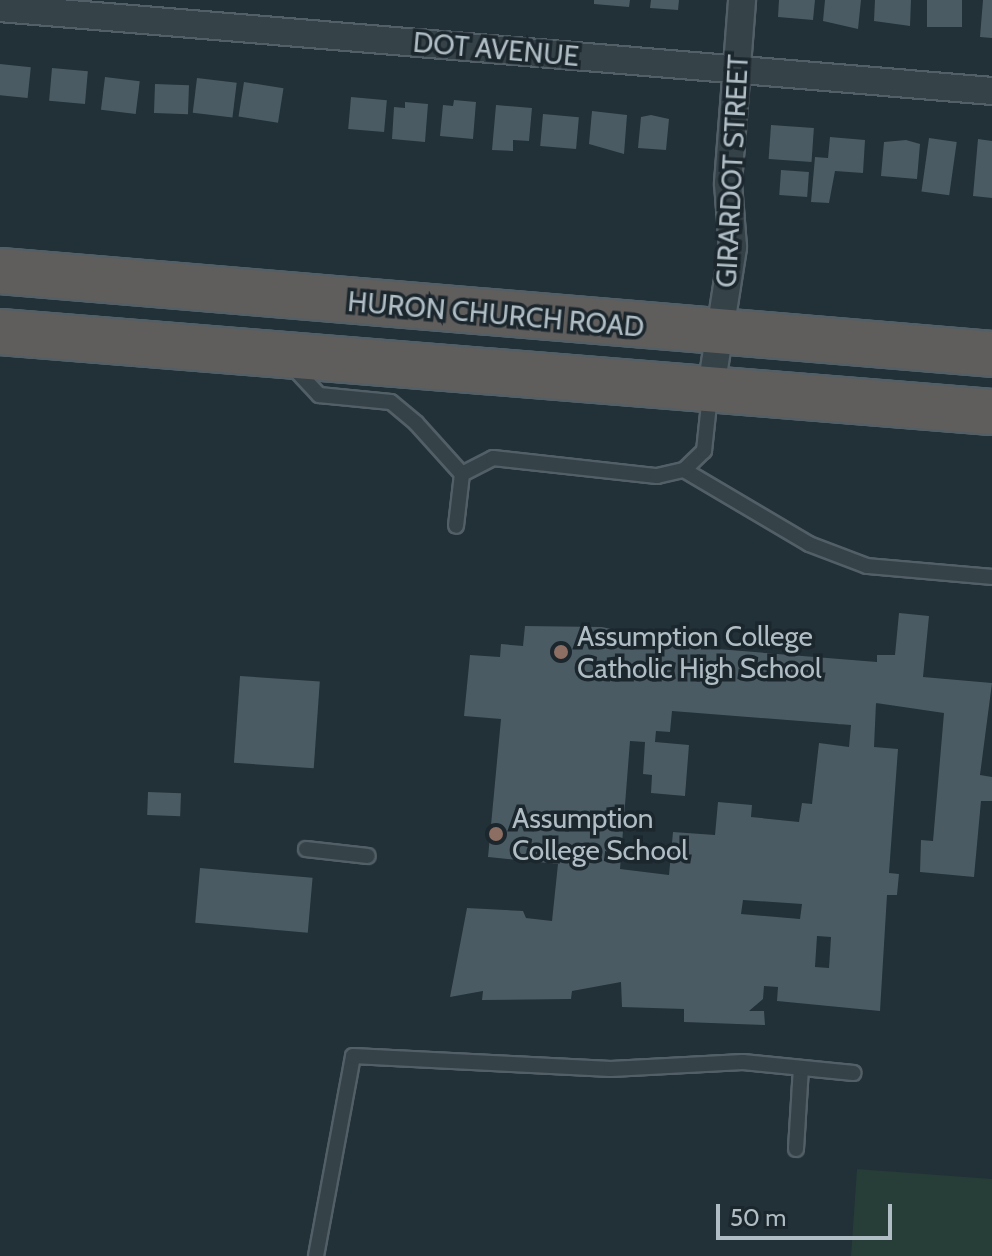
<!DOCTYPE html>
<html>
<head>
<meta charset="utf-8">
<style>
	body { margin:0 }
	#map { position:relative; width:992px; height:1256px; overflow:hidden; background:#223037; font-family:Cabin,sans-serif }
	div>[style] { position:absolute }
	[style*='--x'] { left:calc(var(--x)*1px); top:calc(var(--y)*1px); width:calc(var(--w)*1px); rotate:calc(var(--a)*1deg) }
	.green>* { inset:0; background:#273d38 }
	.building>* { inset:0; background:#4a5b63; transform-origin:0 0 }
	.roads { filter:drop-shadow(2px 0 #535f66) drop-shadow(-2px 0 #535f66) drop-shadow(0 2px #535f66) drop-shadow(0 -2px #535f66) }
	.service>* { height:14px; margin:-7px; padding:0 7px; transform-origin:7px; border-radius:7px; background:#354248 }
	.minor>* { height:26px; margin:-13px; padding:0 13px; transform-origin:13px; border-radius:13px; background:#354248 }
	.trunk>* { height:44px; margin:-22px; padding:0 22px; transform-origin:22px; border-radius:22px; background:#605e5d }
	.dots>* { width:22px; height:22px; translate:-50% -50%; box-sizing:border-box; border:4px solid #1b262d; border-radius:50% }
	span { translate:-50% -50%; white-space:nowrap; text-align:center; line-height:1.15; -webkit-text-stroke:7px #1b262d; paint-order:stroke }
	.street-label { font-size:28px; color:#b0bdc4 }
	.poi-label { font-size:28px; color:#b0bdc4 }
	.left { translate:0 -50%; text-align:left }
	.scale { position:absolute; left:716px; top:1204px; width:176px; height:36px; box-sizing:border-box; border:4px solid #b0bdc4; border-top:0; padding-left:10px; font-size:24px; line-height:28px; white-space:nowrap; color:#b0bdc4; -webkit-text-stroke:6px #1b262d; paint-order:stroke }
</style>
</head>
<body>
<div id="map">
	<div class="green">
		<div style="clip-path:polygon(857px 1169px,992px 1179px,992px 1256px,851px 1256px)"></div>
	</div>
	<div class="building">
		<div style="clip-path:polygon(594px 0,630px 0,629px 7px,594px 4px)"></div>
		<div style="clip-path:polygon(651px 0,679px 0,678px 10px,650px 8px)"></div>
		<div style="clip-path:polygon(779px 0,815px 0,813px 20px,778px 17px)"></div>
		<div style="clip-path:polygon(825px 0,861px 0,858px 29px,823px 21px)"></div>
		<div style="clip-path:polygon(875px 0,911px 0,910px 26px,874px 21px)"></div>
		<div style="left:927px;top:0;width:35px;height:27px"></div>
		<div style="clip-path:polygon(983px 0,992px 0,992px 38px,980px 37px)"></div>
		<div style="left:0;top:64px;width:31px;height:31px;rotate:6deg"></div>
		<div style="left:52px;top:68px;width:36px;height:33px;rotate:5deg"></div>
		<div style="left:105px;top:77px;width:35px;height:33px;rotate:7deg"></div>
		<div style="left:197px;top:78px;width:40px;height:35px;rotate:7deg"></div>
		<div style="left:244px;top:82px;width:40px;height:35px;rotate:9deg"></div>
		<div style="left:155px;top:84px;width:34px;height:29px;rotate:2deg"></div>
		<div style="left:351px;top:97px;width:36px;height:32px;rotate:5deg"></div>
		<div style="clip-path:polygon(454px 100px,476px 102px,473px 139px,440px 136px,443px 105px,453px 106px)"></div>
		<div style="clip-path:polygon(405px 102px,428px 104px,425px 142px,392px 139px,394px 107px,405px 108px)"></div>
		<div style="clip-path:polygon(496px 105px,532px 108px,529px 141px,513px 140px,513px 151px,492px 150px)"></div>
		<div style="clip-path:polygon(592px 111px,627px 115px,624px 154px,589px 144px)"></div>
		<div style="left:543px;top:114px;width:36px;height:32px;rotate:5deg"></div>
		<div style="clip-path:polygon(651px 115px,669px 119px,666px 150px,638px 148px,641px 117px)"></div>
		<div style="left:771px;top:125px;width:43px;height:34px;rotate:4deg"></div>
		<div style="clip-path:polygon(830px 137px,865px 140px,863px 173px,835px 171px,829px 203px,811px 202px,815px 157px,828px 158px)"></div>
		<div style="left:929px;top:138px;width:28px;height:54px;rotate:8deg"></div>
		<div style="clip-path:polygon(978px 139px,992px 141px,992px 198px,973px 196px)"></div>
		<div style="clip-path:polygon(906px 140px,920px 144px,917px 179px,881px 176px,884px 142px)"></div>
		<div style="left:781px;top:170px;width:28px;height:25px;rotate:4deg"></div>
		<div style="clip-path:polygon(evenodd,899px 613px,929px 616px,923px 677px,992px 683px,980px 775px,992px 777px,992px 801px,981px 801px,974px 877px,920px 872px,921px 840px,933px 841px,944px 713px,876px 703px,874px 747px,898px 749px,889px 873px,899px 874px,897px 895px,887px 895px,880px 1011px,777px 1001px,778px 987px,764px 986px,763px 999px,749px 1011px,764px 1011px,765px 1025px,684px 1022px,684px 1009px,622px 1007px,621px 982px,572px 991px,571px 999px,482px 1000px,483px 991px,450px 997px,467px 908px,523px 911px,526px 918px,552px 921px,558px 864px,488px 857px,501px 719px,464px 716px,470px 655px,500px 657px,501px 644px,523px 646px,525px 626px,602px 627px,643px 636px,643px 643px,877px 662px,877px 655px,895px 655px,899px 613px,672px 711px,851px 725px,849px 747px,819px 743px,812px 804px,802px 803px,799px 822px,751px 817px,752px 805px,718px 802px,715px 835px,673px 832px,669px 875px,620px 869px,630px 741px,645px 742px,643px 774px,652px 775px,651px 793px,685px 796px,689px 745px,655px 742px,656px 731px,670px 732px,672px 711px,899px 613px,743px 900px,802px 904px,800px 919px,741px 914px,743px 900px,899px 613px,817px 936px,831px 937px,829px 968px,815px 967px,817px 936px)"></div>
		<div style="left:240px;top:676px;width:80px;height:87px;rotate:4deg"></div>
		<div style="left:148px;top:792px;width:33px;height:23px;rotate:2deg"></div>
		<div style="left:200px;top:868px;width:113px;height:55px;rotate:5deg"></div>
	</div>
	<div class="roads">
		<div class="service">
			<div style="--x:292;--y:366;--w:40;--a:47"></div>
			<div style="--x:319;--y:395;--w:72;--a:5.6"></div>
			<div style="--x:391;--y:402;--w:33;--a:40"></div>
			<div style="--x:416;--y:423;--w:69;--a:48"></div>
			<div style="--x:462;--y:474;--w:52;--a:96.6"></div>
			<div style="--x:684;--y:470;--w:145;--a:30.6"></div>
			<div style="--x:809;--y:544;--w:62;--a:20.8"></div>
			<div style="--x:867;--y:566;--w:125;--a:5"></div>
			<div style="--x:462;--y:474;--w:35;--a:-27"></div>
			<div style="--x:493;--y:458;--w:165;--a:6.3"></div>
			<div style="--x:657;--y:476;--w:28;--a:-13"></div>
			<div style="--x:684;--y:470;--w:28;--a:-44"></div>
			<div style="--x:704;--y:451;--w:56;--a:-83.9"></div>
			<div style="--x:306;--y:849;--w:62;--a:6.4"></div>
			<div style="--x:796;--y:1149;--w:81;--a:-86.5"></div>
			<div style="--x:316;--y:1256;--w:203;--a:-79.5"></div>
			<div style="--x:353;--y:1056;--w:258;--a:2.9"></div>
			<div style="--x:611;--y:1069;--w:132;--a:-3"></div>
			<div style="--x:743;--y:1062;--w:111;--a:5.7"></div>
		</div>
		<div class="minor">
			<div style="--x:0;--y:8;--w:995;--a:4.78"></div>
			<div style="--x:711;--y:388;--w:143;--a:-81.1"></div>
			<div style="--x:733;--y:247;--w:64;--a:-94.5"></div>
			<div style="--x:728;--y:183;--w:184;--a:-85.6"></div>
		</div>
		<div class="trunk">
			<div style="--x:0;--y:271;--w:995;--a:4.78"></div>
			<div style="--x:0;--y:332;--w:995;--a:4.61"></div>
		</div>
	</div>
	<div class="dots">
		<div style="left:561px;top:652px;background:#8d6e63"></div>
		<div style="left:496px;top:834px;background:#8d6e63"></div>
	</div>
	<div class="street-label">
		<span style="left:496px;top:49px;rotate:5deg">DOT AVENUE</span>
		<span style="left:732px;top:171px;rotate:-87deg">GIRARDOT STREET</span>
		<span style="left:496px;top:314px;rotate:5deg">HURON CHURCH ROAD</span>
	</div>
	<div class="poi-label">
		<span class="left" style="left:577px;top:652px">Assumption College<br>Catholic High School</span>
		<span class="left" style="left:512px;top:834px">Assumption<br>College School</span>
	</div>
	<div class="scale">50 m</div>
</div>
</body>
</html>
